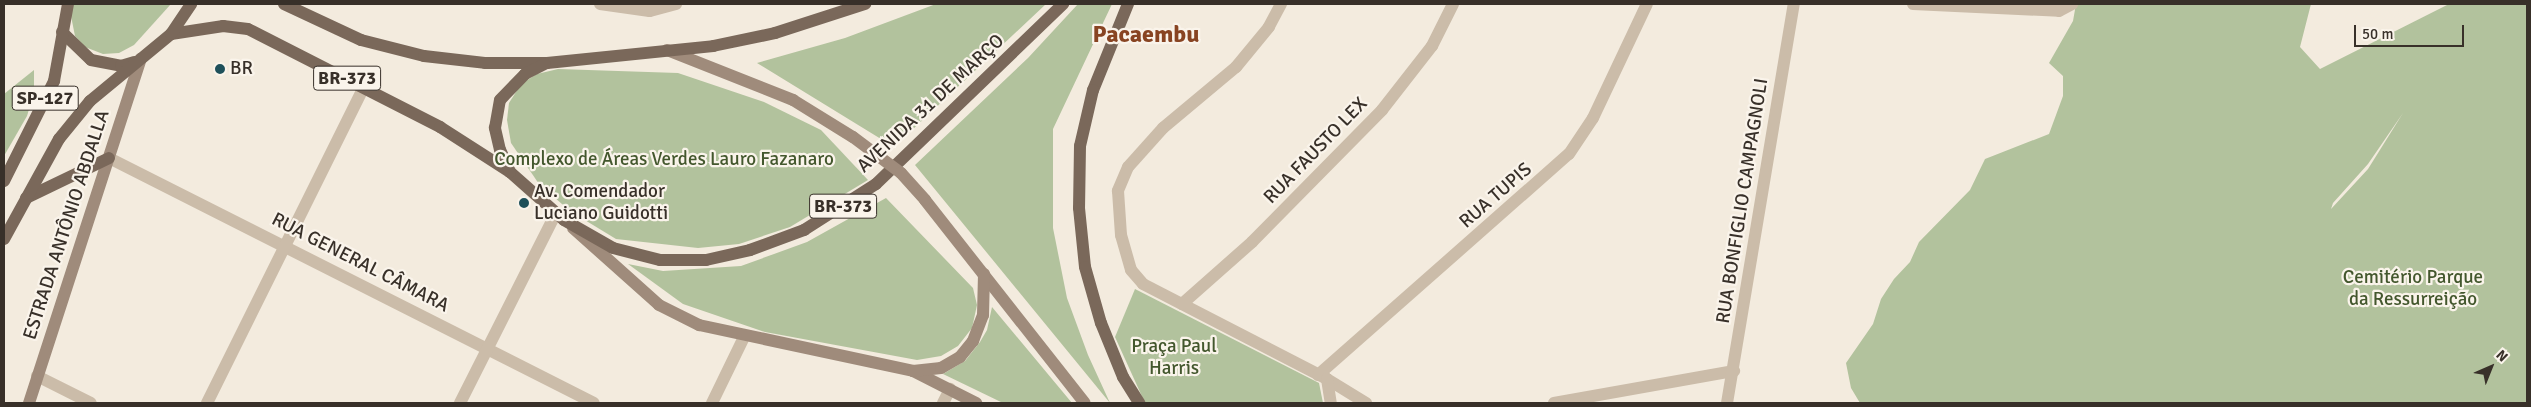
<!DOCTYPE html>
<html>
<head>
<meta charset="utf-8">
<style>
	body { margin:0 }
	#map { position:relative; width:2531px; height:407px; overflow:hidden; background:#f3ebde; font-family:Signika,sans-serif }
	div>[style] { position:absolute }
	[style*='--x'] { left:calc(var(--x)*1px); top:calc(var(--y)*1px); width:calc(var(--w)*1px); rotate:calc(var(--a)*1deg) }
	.green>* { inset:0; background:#b2c29d }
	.street>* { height:12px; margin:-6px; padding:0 6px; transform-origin:6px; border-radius:6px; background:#cbbca9 }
	.secondary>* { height:12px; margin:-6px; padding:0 6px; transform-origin:6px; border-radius:6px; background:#9f8b7b }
	.primary>* { height:12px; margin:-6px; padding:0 6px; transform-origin:6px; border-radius:6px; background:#7a685a }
	.secondary-bridge>* { height:12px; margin:-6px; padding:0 6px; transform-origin:6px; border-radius:6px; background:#9f8b7b }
	.dots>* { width:14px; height:14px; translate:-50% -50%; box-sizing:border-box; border:2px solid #faf4eb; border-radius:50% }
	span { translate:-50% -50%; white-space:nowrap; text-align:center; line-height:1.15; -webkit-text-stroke:4.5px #faf4eb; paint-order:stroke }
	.shield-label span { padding:1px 4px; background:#faf4eb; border:1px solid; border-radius:4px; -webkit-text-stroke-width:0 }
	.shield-label { font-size:18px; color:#383029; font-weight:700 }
	.poi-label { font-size:19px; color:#383029 }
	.left { translate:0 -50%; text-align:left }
	.street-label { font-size:19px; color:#383029 }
	.park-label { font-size:19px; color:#43572d }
	.district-label { font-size:24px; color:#842; font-weight:700 }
	.frame { position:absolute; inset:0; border:5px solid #383029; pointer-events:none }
	.north { position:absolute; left:2466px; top:342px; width:50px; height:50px; -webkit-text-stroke:4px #faf4eb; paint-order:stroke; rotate:44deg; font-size:14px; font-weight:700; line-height:20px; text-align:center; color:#383029 }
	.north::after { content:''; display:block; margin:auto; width:18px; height:22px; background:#383029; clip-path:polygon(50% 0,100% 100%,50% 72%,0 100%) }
	.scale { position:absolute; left:2354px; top:25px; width:110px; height:22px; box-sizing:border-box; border:2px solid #383029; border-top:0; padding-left:6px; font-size:15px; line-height:18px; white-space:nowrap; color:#383029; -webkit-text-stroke:4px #faf4eb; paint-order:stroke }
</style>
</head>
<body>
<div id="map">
	<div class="green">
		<div style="clip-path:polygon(73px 4px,171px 4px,134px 45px,119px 53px,103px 54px,85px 47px,75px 36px,71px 16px)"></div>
		<div style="clip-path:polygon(936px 4px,1046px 4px,894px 147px,757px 63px,845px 38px)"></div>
		<div style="clip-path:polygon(1078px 4px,1112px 4px,1053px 129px,1053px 228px,1067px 298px,1088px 355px,1110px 403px,915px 165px,1028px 58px)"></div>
		<div style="clip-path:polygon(evenodd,2076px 4px,2311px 4px,2300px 47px,2320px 69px,2449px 4px,2527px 4px,2527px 403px,1860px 403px,1851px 388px,1846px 363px,1873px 324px,1881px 299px,1894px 279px,1910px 262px,1919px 242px,1970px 190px,1985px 159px,2049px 134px,2063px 96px,2063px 76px,2049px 63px,2073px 21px,2076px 4px,2403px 113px,2368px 169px,2331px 209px,2333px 203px,2368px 164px,2403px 113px)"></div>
		<div style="clip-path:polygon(558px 69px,678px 73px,764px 102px,821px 130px,868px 180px,790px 227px,739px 244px,698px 248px,616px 239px,570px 211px,539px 184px,511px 143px,507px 120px,509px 103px,521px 84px,537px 74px)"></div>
		<div style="clip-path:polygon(34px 70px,34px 93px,27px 116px,4px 156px,4px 94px)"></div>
		<div style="clip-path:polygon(886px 198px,973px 288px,977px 305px,972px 328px,958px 346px,941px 356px,917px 360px,765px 332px,683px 304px,628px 264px,663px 271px,741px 266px,807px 242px)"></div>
		<div style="clip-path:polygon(1135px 289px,1319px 383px,1323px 403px,1145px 403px,1115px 337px)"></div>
		<div style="clip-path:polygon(992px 307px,1072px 403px,1003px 403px,943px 374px,965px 361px,980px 342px,987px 330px)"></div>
	</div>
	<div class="street">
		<div style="--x:600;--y:4;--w:50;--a:8"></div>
		<div style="--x:650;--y:11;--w:27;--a:-15"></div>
		<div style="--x:1281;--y:4;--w:26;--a:118"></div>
		<div style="--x:1269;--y:27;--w:52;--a:129.5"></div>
		<div style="--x:1236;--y:67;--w:95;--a:140.1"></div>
		<div style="--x:1163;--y:128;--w:52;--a:131.9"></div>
		<div style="--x:1128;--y:167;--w:26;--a:113"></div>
		<div style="--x:1118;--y:191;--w:44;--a:86.1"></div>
		<div style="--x:1121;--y:235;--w:36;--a:74"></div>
		<div style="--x:1131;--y:270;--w:18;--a:49"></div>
		<div style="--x:1143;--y:284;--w:207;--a:27.3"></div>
		<div style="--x:1327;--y:379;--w:46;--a:31.6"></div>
		<div style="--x:1913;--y:4;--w:146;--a:2.7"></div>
		<div style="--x:2059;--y:11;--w:15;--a:-28"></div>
		<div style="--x:109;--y:158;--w:543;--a:26.8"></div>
		<div style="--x:1182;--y:304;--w:94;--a:-41.5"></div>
		<div style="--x:1252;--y:242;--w:185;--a:-45.4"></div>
		<div style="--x:1382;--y:110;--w:81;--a:-52"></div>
		<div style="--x:1432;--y:46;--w:47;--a:-63.4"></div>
		<div style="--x:1318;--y:375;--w:334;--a:-41.4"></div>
		<div style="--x:1569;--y:154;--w:43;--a:-56.3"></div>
		<div style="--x:1593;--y:118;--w:126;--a:-64.7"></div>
		<div style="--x:37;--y:376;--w:60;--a:26.6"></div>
		<div style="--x:1327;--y:379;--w:24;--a:81"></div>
		<div style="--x:207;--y:403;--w:353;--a:-63.6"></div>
		<div style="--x:460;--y:403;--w:213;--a:-63.2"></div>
		<div style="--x:712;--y:403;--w:73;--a:-64.1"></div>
		<div style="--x:943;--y:403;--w:16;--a:-63"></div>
		<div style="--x:1554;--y:403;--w:183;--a:-10.1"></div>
		<div style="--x:1727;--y:403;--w:405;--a:-80.5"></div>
	</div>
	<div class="secondary">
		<div style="--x:667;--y:50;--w:136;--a:21.6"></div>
		<div style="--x:793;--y:100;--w:70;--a:31.7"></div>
		<div style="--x:925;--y:200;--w:258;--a:51.8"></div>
		<div style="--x:573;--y:228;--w:115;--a:41.8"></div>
		<div style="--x:659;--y:305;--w:45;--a:26.6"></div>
		<div style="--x:699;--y:325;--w:219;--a:12.1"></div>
		<div style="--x:913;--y:371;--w:71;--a:26.9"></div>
		<div style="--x:913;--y:371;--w:28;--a:-6"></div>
		<div style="--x:941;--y:368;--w:22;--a:-30"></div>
		<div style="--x:960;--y:357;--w:21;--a:-51"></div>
		<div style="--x:973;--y:341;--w:28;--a:-69"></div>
		<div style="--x:983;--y:315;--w:41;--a:-88.6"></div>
		<div style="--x:29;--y:403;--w:362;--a:-72"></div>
	</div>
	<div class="primary">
		<div style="--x:284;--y:4;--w:85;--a:25.1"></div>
		<div style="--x:361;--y:40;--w:65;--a:14.3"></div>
		<div style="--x:424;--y:56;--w:61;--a:6.5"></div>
		<div style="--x:485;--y:63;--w:62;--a:0"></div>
		<div style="--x:547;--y:63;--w:167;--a:-5.8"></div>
		<div style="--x:713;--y:46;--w:63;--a:-11.8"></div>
		<div style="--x:775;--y:33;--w:95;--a:-17.9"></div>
		<div style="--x:1128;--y:4;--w:93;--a:112.1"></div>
		<div style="--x:1093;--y:90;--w:57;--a:103.1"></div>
		<div style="--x:1080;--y:146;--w:62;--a:90.9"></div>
		<div style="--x:1079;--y:208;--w:59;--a:84.2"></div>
		<div style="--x:1085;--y:267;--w:58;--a:74.1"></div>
		<div style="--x:1101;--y:323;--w:58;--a:67.8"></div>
		<div style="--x:1123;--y:377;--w:31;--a:58"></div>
		<div style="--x:62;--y:32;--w:40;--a:44"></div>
		<div style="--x:91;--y:60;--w:31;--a:11"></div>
		<div style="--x:121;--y:66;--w:14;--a:-17"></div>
		<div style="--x:171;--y:34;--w:53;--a:-8.7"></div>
		<div style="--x:223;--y:26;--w:25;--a:7"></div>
		<div style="--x:248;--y:29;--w:216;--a:27"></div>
		<div style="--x:440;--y:127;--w:83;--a:32.7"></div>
		<div style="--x:510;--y:172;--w:72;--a:41.6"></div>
		<div style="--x:564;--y:220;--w:56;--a:29.7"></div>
		<div style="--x:613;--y:248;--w:49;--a:14.3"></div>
		<div style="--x:660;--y:260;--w:46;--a:0"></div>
		<div style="--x:706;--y:260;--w:45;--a:-12.8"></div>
		<div style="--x:750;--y:250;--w:58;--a:-20.3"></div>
		<div style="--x:804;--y:230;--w:85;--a:-32.6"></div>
		<div style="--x:876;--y:184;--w:260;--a:-43.9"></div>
		<div style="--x:510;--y:172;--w:24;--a:-114"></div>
		<div style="--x:500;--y:150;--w:23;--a:-103"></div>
		<div style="--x:495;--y:128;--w:28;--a:-80"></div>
		<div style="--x:500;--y:100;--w:36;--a:-46"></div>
		<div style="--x:525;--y:74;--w:22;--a:-27"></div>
		<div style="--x:4;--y:181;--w:112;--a:-63.4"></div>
		<div style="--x:54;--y:81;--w:78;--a:-79.7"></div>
		<div style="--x:26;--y:198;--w:92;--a:-25.7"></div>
		<div style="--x:4;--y:239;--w:114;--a:-61.2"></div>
		<div style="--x:59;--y:139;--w:49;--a:-50.8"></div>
		<div style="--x:90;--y:101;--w:105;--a:-39.6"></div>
		<div style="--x:171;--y:34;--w:36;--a:-56"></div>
	</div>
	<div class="secondary-bridge">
		<div style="--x:853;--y:137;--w:60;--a:36.9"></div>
		<div style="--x:901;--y:173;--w:36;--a:48"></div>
	</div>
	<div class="dots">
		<div style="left:220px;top:69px;background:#1e505a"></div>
		<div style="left:524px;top:203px;background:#1e505a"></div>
	</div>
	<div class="shield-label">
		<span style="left:347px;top:78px">BR-373</span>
		<span style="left:45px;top:98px">SP-127</span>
		<span style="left:843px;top:206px">BR-373</span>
	</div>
	<div class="poi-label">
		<span class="left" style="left:230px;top:69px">BR</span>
		<span class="left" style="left:534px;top:203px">Av. Comendador<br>Luciano Guidotti</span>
	</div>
	<div class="street-label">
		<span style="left:931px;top:104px;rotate:-43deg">AVENIDA 31 DE MARÇO</span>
		<span style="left:1316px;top:151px;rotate:-46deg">RUA FAUSTO LEX</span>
		<span style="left:1496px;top:196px;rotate:-41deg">RUA TUPIS</span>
		<span style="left:1743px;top:201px;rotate:-81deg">RUA BONFIGLIO CAMPAGNOLI</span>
		<span style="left:67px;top:225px;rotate:-72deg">ESTRADA ANTÔNIO ABDALLA</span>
		<span style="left:360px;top:263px;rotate:27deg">RUA GENERAL CÂMARA</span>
	</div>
	<div class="park-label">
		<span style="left:664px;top:160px">Complexo de Áreas Verdes Lauro Fazanaro</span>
		<span style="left:2413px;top:289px">Cemitério Parque<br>da Ressurreição</span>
		<span style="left:1174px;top:358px">Praça Paul<br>Harris</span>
	</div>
	<div class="district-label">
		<span style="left:1146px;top:35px">Pacaembu</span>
	</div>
	<div class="frame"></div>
	<div class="north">N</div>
	<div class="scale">50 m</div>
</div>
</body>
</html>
